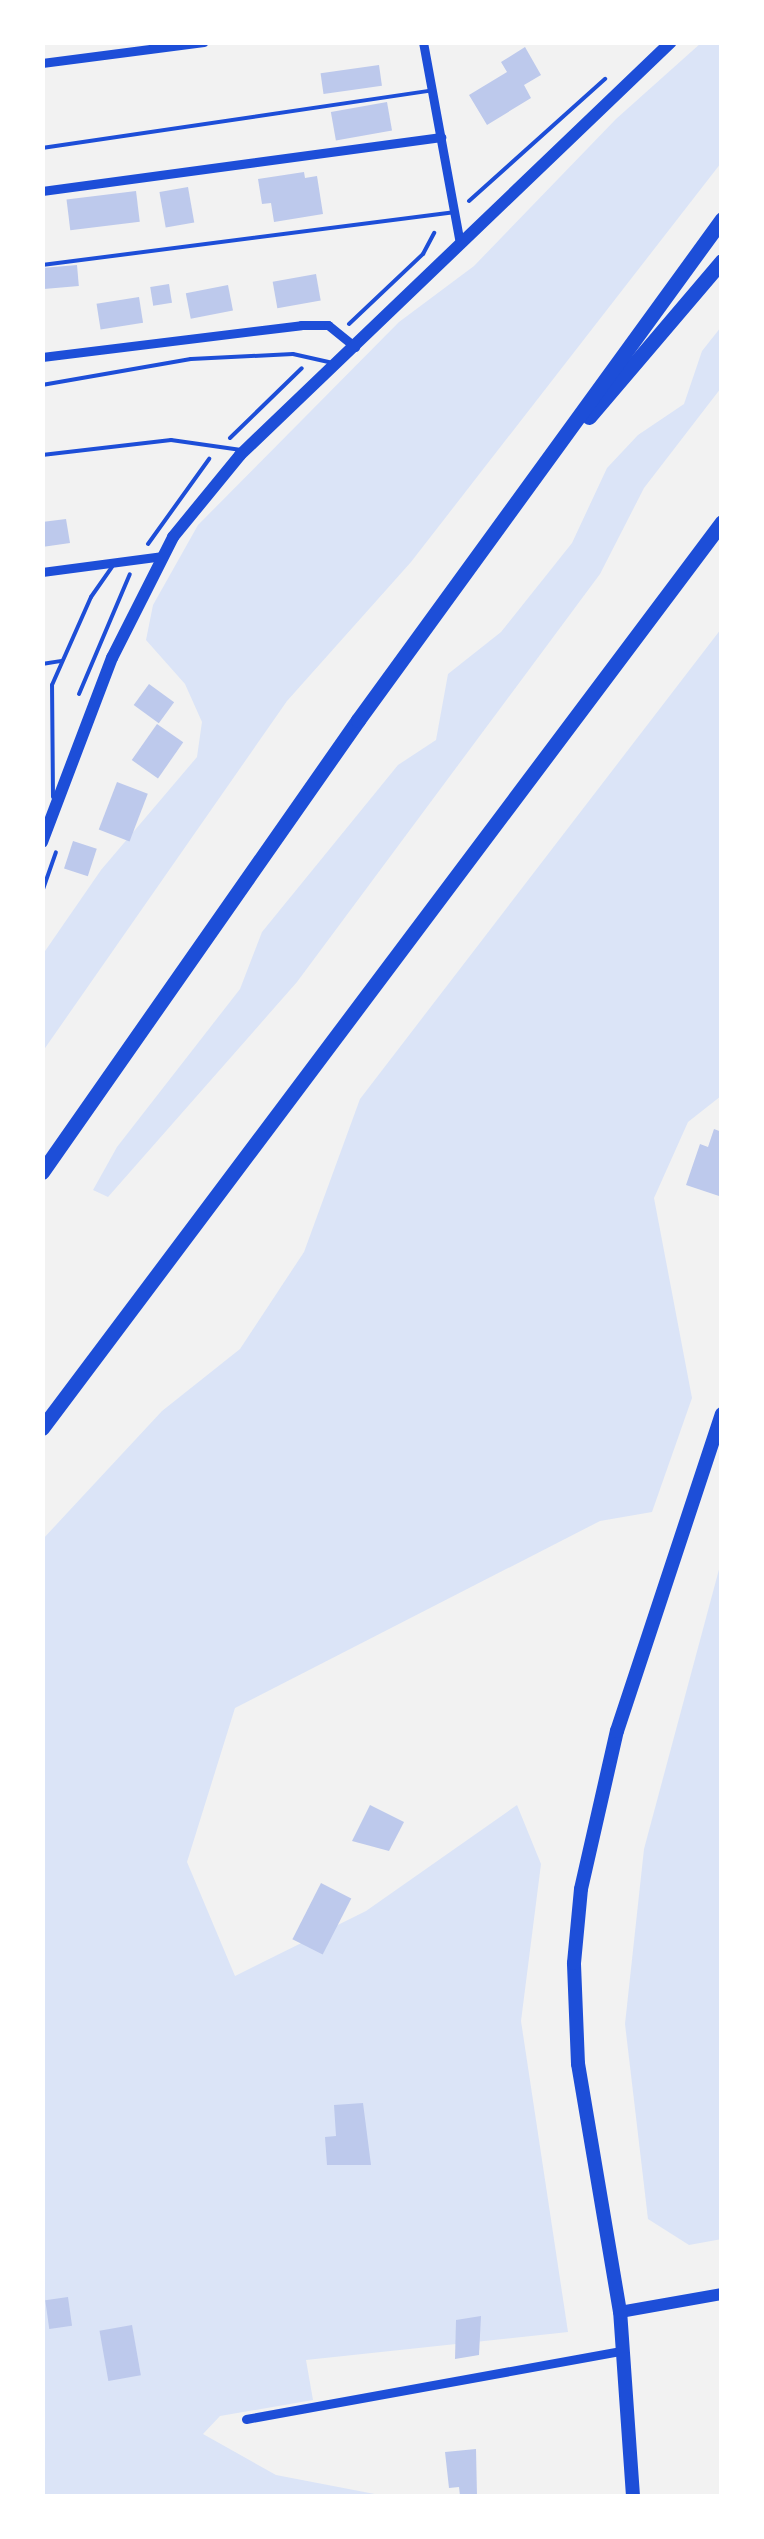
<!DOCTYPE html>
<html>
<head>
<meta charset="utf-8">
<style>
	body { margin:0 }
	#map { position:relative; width:764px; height:2539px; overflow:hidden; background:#f2f2f2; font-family:Roboto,sans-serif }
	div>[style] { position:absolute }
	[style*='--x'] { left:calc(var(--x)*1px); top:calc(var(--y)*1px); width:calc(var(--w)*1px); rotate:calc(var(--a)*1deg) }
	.green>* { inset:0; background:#dbe4f7 }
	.building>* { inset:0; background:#bdc9ec; transform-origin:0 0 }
	.path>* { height:4px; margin:-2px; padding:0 2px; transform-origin:2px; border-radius:2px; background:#1d4ed8 }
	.service>* { height:4px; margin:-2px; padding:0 2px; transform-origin:2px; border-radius:2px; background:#1d4ed8 }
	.minor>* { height:9px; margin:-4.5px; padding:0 4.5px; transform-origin:4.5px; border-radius:4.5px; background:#1d4ed8 }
	.secondary>* { height:12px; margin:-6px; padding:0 6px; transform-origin:6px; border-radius:6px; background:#1d4ed8 }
	.primary>* { height:14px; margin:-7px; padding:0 7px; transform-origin:7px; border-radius:7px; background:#1d4ed8 }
	.motorway>* { height:15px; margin:-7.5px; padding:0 7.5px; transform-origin:7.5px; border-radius:7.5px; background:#1d4ed8 }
	span { translate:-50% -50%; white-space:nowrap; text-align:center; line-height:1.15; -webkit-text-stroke:8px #fff; paint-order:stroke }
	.frame { position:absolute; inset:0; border:45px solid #fff; pointer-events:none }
</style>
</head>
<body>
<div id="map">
	<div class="green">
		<div style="clip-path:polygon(701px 43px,721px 43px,721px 163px,411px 562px,287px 701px,43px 1051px,43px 954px,101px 870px,197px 757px,202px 722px,185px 684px,146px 640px,153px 605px,198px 525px,399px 322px,474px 266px,616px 119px)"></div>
		<div style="clip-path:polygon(721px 327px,721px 388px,644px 488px,600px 574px,297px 982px,108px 1197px,93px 1190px,117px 1147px,240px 989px,262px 932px,398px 765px,436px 740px,448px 674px,501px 632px,572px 543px,607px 468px,638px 435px,684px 404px,702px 351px)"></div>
		<div style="clip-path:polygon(721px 629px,721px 1096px,688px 1122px,654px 1198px,692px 1398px,652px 1512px,600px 1521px,235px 1708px,187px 1862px,235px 1976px,366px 1911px,517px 1805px,541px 1864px,521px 2021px,568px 2332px,306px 2360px,313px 2400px,220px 2416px,203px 2434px,276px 2475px,385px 2496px,43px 2496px,42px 1540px,162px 1411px,240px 1349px,304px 1252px,360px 1099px)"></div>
		<div style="clip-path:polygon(721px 1562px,722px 2239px,689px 2245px,648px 2219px,625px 2024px,644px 1849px)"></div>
	</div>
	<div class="building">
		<div style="clip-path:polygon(525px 47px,541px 75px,524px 85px,531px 98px,487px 125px,469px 95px,507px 72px,501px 62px)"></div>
		<div style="left:379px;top:65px;width:21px;height:59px;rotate:82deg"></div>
		<div style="left:387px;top:102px;width:29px;height:57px;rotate:80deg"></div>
		<div style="clip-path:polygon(304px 172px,305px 178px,317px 176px,323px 214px,274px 222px,271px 203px,262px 204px,258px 179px)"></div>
		<div style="left:188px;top:187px;width:36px;height:29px;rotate:80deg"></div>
		<div style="left:136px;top:191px;width:31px;height:70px;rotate:83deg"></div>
		<div style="left:77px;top:265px;width:21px;height:35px;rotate:85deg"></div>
		<div style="left:316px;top:274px;width:27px;height:44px;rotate:80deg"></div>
		<div style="left:169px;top:284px;width:19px;height:19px;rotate:81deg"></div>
		<div style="left:228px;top:285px;width:26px;height:43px;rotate:79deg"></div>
		<div style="left:139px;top:297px;width:26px;height:43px;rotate:81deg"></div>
		<div style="clip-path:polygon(66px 519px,70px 543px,42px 547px,42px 522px)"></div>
		<div style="left:149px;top:684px;width:31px;height:26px;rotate:36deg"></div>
		<div style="left:157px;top:724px;width:32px;height:44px;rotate:35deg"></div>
		<div style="left:117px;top:782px;width:33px;height:51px;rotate:21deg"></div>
		<div style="left:73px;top:841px;width:25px;height:29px;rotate:18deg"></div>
		<div style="clip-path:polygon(714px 1129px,722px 1132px,722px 1197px,686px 1185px,700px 1144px,708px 1147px)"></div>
		<div style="clip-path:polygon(370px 1805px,404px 1822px,389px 1851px,352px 1841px)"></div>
		<div style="left:321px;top:1883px;width:34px;height:63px;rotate:27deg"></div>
		<div style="clip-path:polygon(363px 2103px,371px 2165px,327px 2165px,325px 2137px,336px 2136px,334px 2105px)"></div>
		<div style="left:68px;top:2297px;width:29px;height:23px;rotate:82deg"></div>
		<div style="clip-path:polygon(481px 2316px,479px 2355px,455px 2359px,456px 2320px)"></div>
		<div style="left:132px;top:2325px;width:51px;height:33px;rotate:80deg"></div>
		<div style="clip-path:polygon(476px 2449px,477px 2496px,460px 2496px,459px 2487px,449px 2488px,445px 2452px)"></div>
	</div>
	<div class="path">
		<div style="--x:469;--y:201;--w:183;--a:-41.9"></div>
		<div style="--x:349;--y:324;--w:102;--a:-43.4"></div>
		<div style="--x:423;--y:254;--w:24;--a:-62"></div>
		<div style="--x:230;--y:438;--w:100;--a:-44.2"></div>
		<div style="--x:148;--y:544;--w:105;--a:-54.3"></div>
		<div style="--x:79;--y:694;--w:130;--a:-67"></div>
		<div style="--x:42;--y:892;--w:42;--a:-70.7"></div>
	</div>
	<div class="service">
		<div style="--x:42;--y:148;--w:391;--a:-8.4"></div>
		<div style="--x:42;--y:265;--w:415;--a:-7.3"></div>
		<div style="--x:42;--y:385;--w:151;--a:-9.9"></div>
		<div style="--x:191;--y:359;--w:102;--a:-2.8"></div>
		<div style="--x:293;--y:354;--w:41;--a:12.7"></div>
		<div style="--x:42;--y:455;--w:130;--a:-6.6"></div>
		<div style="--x:171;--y:440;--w:71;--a:8.1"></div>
		<div style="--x:42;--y:664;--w:20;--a:-9"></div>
		<div style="--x:53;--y:797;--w:112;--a:-90.5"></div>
		<div style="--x:52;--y:685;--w:96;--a:-66.1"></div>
		<div style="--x:91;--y:597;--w:37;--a:-55"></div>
	</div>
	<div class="minor">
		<div style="--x:423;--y:42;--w:200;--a:79.6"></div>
		<div style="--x:42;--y:63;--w:163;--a:-7.4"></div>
		<div style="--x:42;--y:191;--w:403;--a:-7.7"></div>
		<div style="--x:42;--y:357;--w:261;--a:-7"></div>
		<div style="--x:301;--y:325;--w:27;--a:0"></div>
		<div style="--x:328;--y:325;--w:35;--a:39"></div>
		<div style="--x:42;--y:572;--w:122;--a:-7.5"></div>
		<div style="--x:246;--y:2419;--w:384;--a:-10.3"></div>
	</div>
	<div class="secondary">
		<div style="--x:42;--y:842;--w:197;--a:-69.2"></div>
		<div style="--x:112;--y:658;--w:136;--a:-63.2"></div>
		<div style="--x:173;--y:537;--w:106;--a:-50.7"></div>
		<div style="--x:240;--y:455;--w:597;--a:-43.78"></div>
		<div style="--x:620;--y:2312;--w:104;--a:-10"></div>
	</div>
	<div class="primary">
		<div style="--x:633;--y:2496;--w:184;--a:-94"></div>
		<div style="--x:620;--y:2312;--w:252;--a:-99.6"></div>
		<div style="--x:578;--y:2064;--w:101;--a:-92.3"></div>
		<div style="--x:574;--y:1963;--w:74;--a:-84.6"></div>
		<div style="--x:581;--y:1889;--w:162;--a:-77.2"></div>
		<div style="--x:617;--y:1731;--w:334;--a:-71.7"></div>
	</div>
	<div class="motorway">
		<div style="--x:589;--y:417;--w:205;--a:-49.6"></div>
		<div style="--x:42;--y:1172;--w:552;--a:-55.04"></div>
		<div style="--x:358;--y:720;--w:619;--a:-54"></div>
		<div style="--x:42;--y:1428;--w:1133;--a:-53.11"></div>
	</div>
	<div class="frame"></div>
</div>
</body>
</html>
